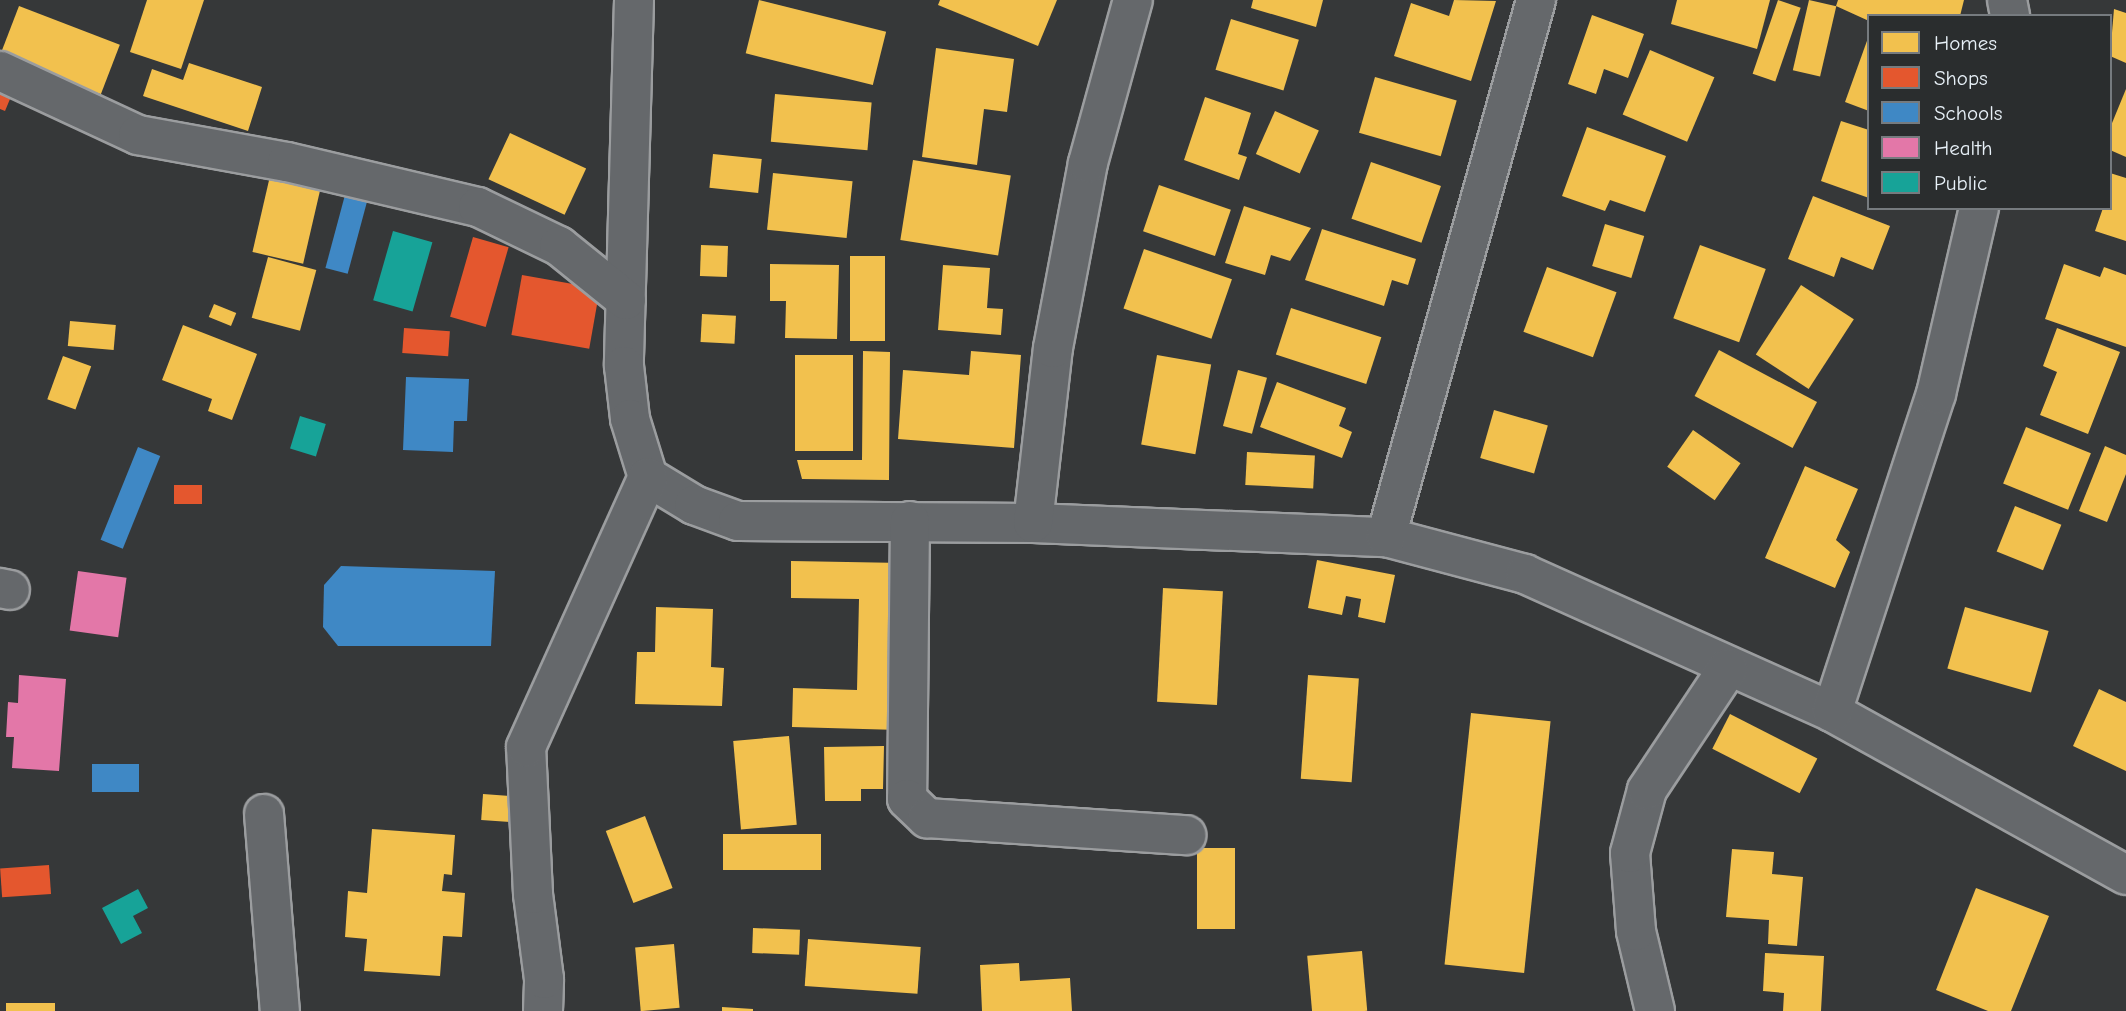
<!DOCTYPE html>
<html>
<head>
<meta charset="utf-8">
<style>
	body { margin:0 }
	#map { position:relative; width:2126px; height:1011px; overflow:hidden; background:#363839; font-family:"Comic Neue",sans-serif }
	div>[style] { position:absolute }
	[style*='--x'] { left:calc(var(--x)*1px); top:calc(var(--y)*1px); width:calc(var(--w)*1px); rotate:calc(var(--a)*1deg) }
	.homes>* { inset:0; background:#f2c14e; transform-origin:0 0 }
	.shops>* { inset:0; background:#e4572e; transform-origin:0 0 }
	.schools>* { inset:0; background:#3f88c5; transform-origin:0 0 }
	.health>* { inset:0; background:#e377a8; transform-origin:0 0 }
	.public>* { inset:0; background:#17a398; transform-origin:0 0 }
	.roads { filter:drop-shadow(2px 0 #9b9d9f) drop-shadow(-2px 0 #9b9d9f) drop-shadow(0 2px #9b9d9f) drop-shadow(0 -2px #9b9d9f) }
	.minor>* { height:38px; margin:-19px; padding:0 19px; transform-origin:19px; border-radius:19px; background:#65686b }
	span { translate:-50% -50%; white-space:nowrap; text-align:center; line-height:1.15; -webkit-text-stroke:7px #2a2d2e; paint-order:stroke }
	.legend { position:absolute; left:1867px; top:14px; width:245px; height:196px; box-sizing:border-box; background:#2a2d2e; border:2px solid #767b7f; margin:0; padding:9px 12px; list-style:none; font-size:21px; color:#e8f1f8 }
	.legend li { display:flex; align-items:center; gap:14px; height:35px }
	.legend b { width:35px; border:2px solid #767b7f }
</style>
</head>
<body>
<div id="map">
	<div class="homes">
		<div style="clip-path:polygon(147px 0,204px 0,181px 69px,130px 52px)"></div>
		<div style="left:759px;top:0;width:131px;height:55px;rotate:14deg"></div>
		<div style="clip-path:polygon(940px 0,1057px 0,1038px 46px,938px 5px)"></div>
		<div style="clip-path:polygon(1253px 0,1323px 0,1316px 27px,1251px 8px)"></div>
		<div style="clip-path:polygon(1454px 0,1496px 1px,1471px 81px,1394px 56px,1411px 3px,1449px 16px)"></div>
		<div style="clip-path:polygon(1677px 0,1770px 0,1757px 49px,1671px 24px)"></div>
		<div style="left:1778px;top:0;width:24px;height:78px;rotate:19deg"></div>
		<div style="left:1809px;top:0;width:28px;height:72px;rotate:13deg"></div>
		<div style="clip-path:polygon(1838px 0,1964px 0,1960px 16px,1869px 16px,1869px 21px,1836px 6px)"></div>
		<div style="left:19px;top:6px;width:108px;height:53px;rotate:21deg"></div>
		<div style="clip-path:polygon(2114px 9px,2126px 13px,2126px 63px,2110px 56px)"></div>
		<div style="clip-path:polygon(1592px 15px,1644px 34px,1628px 78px,1604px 69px,1596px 94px,1568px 84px)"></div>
		<div style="left:1231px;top:19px;width:71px;height:53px;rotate:17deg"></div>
		<div style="clip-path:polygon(1868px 38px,1869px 38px,1869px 111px,1845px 102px)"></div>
		<div style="clip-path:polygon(936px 48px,1014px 59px,1007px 112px,984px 109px,977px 165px,922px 157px)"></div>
		<div style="left:1650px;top:50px;width:70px;height:70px;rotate:23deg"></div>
		<div style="clip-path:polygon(189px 63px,262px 87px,248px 131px,143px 96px,152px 69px,183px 80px)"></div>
		<div style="left:1375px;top:77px;width:85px;height:58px;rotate:16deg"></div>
		<div style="clip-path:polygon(2126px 89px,2126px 157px,2110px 150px,2110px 128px)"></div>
		<div style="left:775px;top:94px;width:97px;height:48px;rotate:5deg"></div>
		<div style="clip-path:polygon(1205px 97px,1251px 113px,1238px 154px,1247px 157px,1239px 180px,1184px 160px)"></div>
		<div style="left:1275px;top:111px;width:48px;height:47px;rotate:24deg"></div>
		<div style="clip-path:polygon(1841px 121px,1869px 130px,1869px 198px,1821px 181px)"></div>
		<div style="clip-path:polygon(1587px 127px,1666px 156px,1645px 212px,1610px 200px,1605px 211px,1562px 196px)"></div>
		<div style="left:510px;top:133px;width:84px;height:51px;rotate:25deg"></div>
		<div style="left:713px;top:154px;width:49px;height:34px;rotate:6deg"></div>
		<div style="left:913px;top:160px;width:99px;height:81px;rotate:9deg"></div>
		<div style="left:1371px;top:162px;width:74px;height:60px;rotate:19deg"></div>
		<div style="left:773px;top:173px;width:80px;height:57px;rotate:6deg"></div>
		<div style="clip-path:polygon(2110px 173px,2126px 178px,2126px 241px,2095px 231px,2103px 208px,2110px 208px)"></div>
		<div style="left:270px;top:176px;width:52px;height:78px;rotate:13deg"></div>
		<div style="left:1159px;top:185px;width:76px;height:49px;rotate:19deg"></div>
		<div style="clip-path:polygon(1813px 196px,1890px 226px,1873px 270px,1841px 257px,1834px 277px,1788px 259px)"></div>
		<div style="clip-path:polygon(1244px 206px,1311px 228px,1290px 261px,1271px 255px,1265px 275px,1225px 263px)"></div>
		<div style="left:1605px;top:224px;width:41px;height:44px;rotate:17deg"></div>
		<div style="clip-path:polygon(1322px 229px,1416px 259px,1408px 285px,1392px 280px,1384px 306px,1305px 280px)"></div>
		<div style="left:701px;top:245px;width:27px;height:31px;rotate:2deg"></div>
		<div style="left:1700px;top:245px;width:70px;height:78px;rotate:20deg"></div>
		<div style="left:1144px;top:249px;width:93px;height:63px;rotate:19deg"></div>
		<div style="left:850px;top:256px;width:35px;height:85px"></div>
		<div style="left:268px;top:257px;width:50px;height:63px;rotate:15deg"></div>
		<div style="clip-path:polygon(770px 264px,839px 265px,837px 339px,785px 338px,786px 301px,770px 301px)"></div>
		<div style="clip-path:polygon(2064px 264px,2100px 277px,2104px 267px,2126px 275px,2126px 347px,2045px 319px)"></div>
		<div style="clip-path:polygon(943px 265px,990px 268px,987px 308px,1003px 309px,1001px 335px,938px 330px)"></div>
		<div style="left:1547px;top:267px;width:74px;height:69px;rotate:20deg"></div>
		<div style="left:1801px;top:285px;width:63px;height:83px;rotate:33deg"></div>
		<div style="left:214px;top:304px;width:24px;height:14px;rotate:22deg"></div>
		<div style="left:1291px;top:308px;width:95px;height:49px;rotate:18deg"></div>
		<div style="left:702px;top:314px;width:34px;height:28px;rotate:3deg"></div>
		<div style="left:70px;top:321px;width:46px;height:25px;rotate:5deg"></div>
		<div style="clip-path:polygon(183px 325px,257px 354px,232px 420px,208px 411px,212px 399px,162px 380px)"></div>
		<div style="clip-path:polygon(2057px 328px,2120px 352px,2088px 434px,2040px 415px,2057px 372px,2043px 366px)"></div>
		<div style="left:1719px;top:350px;width:111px;height:52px;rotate:28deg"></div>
		<div style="clip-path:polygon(863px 351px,890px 352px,889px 480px,802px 479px,797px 460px,862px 460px)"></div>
		<div style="clip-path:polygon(971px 351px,1021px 355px,1014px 448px,898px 439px,903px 370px,969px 375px)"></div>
		<div style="left:795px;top:355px;width:58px;height:96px"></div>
		<div style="left:1157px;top:355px;width:55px;height:91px;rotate:10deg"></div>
		<div style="left:63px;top:356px;width:30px;height:46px;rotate:20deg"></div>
		<div style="left:1238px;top:370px;width:30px;height:58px;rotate:15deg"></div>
		<div style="clip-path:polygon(1277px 382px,1346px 408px,1339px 426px,1352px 432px,1342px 458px,1260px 427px)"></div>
		<div style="left:1494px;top:410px;width:56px;height:50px;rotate:16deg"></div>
		<div style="left:2026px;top:427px;width:70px;height:61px;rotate:22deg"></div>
		<div style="left:1693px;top:430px;width:58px;height:45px;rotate:35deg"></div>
		<div style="clip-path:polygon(2105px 446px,2126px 455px,2126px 474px,2107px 522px,2079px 511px)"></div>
		<div style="left:1247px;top:452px;width:68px;height:33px;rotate:3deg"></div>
		<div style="clip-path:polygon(1805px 466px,1858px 489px,1836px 540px,1850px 552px,1835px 588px,1765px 558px)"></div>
		<div style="left:2015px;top:506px;width:50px;height:49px;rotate:22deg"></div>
		<div style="clip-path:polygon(1317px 560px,1395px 575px,1385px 623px,1358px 617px,1361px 599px,1346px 596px,1342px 615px,1308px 608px)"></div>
		<div style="clip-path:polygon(791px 561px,903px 563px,899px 730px,792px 727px,793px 688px,857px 690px,859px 599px,791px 598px)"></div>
		<div style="left:1163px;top:588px;width:60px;height:114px;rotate:3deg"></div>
		<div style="clip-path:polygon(656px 607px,713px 609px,711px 667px,724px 668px,722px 706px,635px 704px,637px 652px,655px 652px)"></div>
		<div style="left:1965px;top:607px;width:87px;height:64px;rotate:16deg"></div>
		<div style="left:1308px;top:675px;width:51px;height:104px;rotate:4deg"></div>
		<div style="clip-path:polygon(2099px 689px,2126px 702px,2126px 771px,2073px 746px)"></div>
		<div style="left:1471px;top:713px;width:80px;height:253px;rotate:6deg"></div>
		<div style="left:1730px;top:714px;width:98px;height:39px;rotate:27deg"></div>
		<div style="left:789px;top:736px;width:89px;height:56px;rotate:85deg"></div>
		<div style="clip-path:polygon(884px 746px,883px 789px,861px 789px,861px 801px,825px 801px,824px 747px)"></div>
		<div style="left:483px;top:794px;width:41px;height:26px;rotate:4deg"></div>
		<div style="left:645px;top:816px;width:77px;height:42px;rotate:69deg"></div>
		<div style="clip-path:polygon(372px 829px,455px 835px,452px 875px,444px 874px,442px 891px,465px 893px,462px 937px,443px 936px,440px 976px,364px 971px,367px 939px,345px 937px,348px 891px,367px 893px)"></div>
		<div style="left:821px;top:834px;width:36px;height:98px;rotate:90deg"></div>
		<div style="left:1197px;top:848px;width:38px;height:81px"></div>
		<div style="clip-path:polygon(1732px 849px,1774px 852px,1772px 874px,1803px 877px,1797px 946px,1768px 944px,1769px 920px,1726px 917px)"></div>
		<div style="clip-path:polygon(1976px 888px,2049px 916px,2011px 1011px,1988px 1011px,1936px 990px)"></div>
		<div style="left:753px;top:928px;width:47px;height:25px;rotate:2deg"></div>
		<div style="left:808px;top:939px;width:113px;height:47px;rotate:4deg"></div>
		<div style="left:674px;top:944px;width:64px;height:39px;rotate:85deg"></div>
		<div style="left:1362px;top:951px;width:60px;height:55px;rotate:85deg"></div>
		<div style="clip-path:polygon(1765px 953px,1824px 956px,1821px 1011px,1783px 1011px,1784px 993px,1763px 991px)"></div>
		<div style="clip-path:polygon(1019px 963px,1020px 981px,1070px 978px,1072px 1011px,982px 1011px,980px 965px)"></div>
		<div style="left:6px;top:1003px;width:49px;height:8px"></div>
		<div style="clip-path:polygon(722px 1007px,753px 1009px,753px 1011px,722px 1011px)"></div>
	</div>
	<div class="shops">
		<div style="clip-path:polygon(0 80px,15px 87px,5px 111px,0 109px)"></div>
		<div style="left:473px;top:237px;width:37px;height:83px;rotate:16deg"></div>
		<div style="left:522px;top:275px;width:79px;height:61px;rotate:10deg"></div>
		<div style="left:404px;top:328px;width:46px;height:25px;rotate:4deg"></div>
		<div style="left:202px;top:485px;width:19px;height:28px;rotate:90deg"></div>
		<div style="left:49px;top:865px;width:29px;height:49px;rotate:86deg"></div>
	</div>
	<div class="schools">
		<div style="left:349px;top:180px;width:23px;height:91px;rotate:15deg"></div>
		<div style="clip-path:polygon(406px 377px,469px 379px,467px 421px,454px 421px,453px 452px,403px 450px)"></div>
		<div style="left:138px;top:447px;width:24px;height:100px;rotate:22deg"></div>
		<div style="clip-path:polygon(341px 566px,495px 571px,491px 646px,338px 646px,323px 627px,324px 585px)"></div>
		<div style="left:92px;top:764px;width:47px;height:28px"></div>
	</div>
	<div class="health">
		<div style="left:78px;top:571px;width:49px;height:60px;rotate:8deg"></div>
		<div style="clip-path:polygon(19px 675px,66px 679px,59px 771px,12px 768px,14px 737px,6px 737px,8px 702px,18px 703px)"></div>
	</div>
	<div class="public">
		<div style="left:393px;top:231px;width:41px;height:72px;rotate:16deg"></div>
		<div style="left:300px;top:416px;width:27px;height:34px;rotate:17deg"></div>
		<div style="clip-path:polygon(138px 889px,148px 908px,133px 916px,142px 933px,121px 944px,102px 908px)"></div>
	</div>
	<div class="roads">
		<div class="minor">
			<div style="--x:634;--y:0;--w:366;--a:91.6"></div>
			<div style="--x:624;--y:366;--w:53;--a:83.5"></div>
			<div style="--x:630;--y:419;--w:61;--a:72.8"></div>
			<div style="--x:648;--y:477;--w:54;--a:31.3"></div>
			<div style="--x:694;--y:505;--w:47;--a:20"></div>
			<div style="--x:738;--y:521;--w:295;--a:0.4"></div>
			<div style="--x:1033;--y:523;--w:353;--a:2.3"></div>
			<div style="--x:1386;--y:537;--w:144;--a:14.9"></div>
			<div style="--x:1525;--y:574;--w:337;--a:24.2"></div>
			<div style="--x:1832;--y:712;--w:336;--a:29"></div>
			<div style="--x:2007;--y:0;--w:16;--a:79"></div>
			<div style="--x:0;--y:71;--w:152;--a:24.9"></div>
			<div style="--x:138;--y:135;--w:151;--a:10.3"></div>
			<div style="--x:287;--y:162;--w:196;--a:13.3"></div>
			<div style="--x:478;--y:207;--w:90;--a:25.7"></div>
			<div style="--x:559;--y:246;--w:86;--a:38.9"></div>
			<div style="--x:910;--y:521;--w:278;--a:90.6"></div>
			<div style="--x:907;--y:799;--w:28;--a:44"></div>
			<div style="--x:927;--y:818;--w:260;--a:3.8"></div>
			<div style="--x:1033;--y:523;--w:176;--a:-83.5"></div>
			<div style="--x:1053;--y:348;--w:188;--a:-79.3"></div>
			<div style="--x:1088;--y:163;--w:169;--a:-74.6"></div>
			<div style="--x:1386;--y:537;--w:558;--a:-74.39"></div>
			<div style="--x:0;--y:588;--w:10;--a:11"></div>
			<div style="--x:1832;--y:712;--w:335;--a:-71.9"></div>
			<div style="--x:1936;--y:394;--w:191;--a:-77"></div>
			<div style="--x:264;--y:814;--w:198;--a:85.4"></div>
			<div style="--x:543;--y:1011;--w:32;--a:-88"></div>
			<div style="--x:544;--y:979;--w:86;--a:-97.4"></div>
			<div style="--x:533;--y:894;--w:147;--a:-92.7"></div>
			<div style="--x:526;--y:747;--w:296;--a:-65.7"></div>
			<div style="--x:1655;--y:1011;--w:82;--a:-103.4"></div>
			<div style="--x:1636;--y:931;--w:78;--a:-94.4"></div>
			<div style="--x:1630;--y:853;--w:65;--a:-74.9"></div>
			<div style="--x:1647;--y:790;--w:146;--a:-56.4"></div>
		</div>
	</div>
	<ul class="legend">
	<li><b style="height:19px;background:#f2c14e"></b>Homes</li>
	<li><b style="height:19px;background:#e4572e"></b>Shops</li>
	<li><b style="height:19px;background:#3f88c5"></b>Schools</li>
	<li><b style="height:19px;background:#e377a8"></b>Health</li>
	<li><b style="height:19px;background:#17a398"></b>Public</li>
	</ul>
</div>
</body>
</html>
